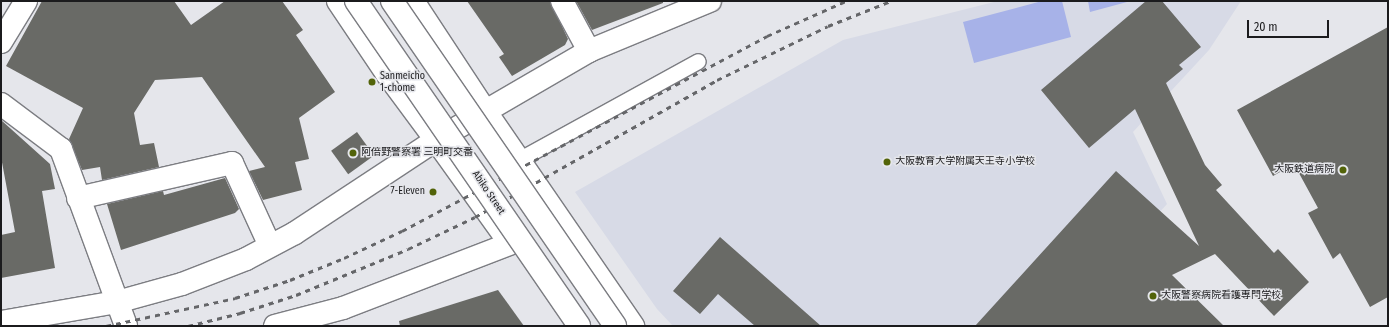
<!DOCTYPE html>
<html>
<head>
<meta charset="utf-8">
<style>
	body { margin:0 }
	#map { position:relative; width:1389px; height:327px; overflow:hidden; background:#e5e6eb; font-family:"Fira Sans Condensed","Noto Sans JP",sans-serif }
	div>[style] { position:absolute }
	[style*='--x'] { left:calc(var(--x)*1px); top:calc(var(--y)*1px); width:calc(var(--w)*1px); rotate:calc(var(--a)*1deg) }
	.built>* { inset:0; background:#d7dae6 }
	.water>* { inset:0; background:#a7b2e8 }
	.building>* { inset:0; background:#696a66; transform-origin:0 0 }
	.roads { filter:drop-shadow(1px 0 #7c7d82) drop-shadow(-1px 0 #7c7d82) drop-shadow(0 1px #7c7d82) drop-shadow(0 -1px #7c7d82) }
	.lane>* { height:15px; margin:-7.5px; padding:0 7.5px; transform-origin:7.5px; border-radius:7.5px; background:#fff }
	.street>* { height:22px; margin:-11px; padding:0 11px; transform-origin:11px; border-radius:11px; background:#fff }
	.secondary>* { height:22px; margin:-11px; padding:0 11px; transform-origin:11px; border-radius:11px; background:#fff }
	.primary>* { height:22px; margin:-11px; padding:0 11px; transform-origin:11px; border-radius:11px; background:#fff }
	.rail>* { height:3px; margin-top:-1.5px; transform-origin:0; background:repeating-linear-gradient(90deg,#656669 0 5px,transparent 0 10px) }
	.bridges { filter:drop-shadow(1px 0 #7c7d82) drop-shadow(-1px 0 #7c7d82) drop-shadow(0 1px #7c7d82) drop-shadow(0 -1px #7c7d82) }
	.primary-bridge>* { height:22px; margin:-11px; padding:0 11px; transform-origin:11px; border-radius:11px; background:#fff }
	.dots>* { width:11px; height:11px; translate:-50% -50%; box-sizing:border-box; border:2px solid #e5e6eb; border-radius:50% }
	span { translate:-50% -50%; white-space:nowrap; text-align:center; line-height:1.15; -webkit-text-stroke:3px #e5e6eb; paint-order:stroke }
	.poi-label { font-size:10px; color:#1b1b1d }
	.left { translate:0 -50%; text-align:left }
	.right { translate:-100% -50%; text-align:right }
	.street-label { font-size:10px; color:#1b1b1d }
	.frame { position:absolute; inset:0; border:2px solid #1b1b1d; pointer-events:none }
	.scale { position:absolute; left:1247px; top:20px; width:82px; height:18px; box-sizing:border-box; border:2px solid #1b1b1d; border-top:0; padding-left:5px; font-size:12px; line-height:14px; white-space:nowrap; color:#1b1b1d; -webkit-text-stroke:3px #e5e6eb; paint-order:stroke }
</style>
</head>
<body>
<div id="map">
	<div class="built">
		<div style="clip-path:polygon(998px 1px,1241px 1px,1209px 50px,1133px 132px,1167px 204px,1057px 326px,673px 326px,657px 309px,575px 192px,843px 40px)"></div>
	</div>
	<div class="water">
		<div style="clip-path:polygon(1042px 1px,1062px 1px,1071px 37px,974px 63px,963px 22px)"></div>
		<div style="clip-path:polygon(1088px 1px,1127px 1px,1127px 2px,1090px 12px)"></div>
	</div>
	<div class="building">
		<div style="clip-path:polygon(42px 1px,174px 1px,191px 25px,225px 1px,282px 1px,303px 30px,296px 35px,335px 92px,299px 118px,309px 159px,295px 162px,302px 190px,263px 200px,249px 171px,265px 167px,202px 77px,155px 80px,134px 113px,140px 145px,154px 143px,159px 167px,102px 180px,100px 167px,82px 170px,69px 139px,83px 108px,6px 66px)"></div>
		<div style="clip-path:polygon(467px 1px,550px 1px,568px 39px,565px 45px,512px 76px,499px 57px,504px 54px)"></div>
		<div style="clip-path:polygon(576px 1px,663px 1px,663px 3px,592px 30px)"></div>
		<div style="clip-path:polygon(1146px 1px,1162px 1px,1201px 47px,1179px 65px,1183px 69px,1166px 83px,1205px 165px,1222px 185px,1216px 190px,1274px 253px,1278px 249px,1309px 282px,1274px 316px,1215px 254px,1172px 275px,1224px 326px,975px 326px,1116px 171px,1199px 246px,1135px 109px,1089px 148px,1041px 90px)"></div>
		<div style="clip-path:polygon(1388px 27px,1388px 297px,1370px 307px,1340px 253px,1333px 259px,1308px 213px,1318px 208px,1294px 164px,1273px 176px,1237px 110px)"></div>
		<div style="clip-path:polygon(1px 120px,50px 164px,55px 189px,42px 191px,55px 268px,1px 278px,1px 235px,15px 232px,1px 157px)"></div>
		<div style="left:357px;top:132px;width:29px;height:32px;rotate:54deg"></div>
		<div style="clip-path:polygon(225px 178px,239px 209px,235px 213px,121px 250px,107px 204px,163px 191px,164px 195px)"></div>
		<div style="clip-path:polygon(720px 237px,821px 326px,755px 326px,718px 294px,700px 314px,673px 291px)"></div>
		<div style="clip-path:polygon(498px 290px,524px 326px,400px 326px,399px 321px)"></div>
	</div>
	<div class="roads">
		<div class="lane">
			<div style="--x:518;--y:160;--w:205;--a:-28.8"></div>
		</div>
		<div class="street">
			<div style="--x:562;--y:1;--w:57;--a:61.6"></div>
			<div style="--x:1;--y:42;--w:48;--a:-58.6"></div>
			<div style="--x:1;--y:104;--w:75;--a:36.9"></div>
			<div style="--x:61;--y:149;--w:189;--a:69.8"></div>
			<div style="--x:78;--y:198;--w:158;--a:-12.8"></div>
			<div style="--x:232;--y:163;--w:91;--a:65.4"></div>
			<div style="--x:1;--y:322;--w:118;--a:-9.8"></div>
			<div style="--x:117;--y:302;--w:67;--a:-15.5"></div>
			<div style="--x:182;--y:284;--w:69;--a:-21.3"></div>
			<div style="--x:246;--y:259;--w:55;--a:-28"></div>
			<div style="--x:295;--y:233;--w:169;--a:-33.4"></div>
			<div style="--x:436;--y:140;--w:177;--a:-30.2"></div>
			<div style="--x:589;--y:51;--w:131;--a:-22.5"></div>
			<div style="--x:275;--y:326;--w:70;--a:-14.8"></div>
			<div style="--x:343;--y:308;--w:179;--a:-21"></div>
		</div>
		<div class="secondary">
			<div style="--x:486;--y:112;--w:260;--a:55.5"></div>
			<div style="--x:436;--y:140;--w:117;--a:54.4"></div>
		</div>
		<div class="primary">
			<div style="--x:338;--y:1;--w:88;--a:56.1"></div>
			<div style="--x:387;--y:74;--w:82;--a:53.4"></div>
			<div style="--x:413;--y:1;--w:133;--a:56.7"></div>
		</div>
	</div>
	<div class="rail">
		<div style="--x:106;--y:326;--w:132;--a:-12.2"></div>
		<div style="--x:235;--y:298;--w:58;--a:-18.1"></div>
		<div style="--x:290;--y:280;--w:58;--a:-22.2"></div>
		<div style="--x:344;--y:258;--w:64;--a:-25"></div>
		<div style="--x:402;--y:231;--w:414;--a:-28.1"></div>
		<div style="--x:767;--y:36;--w:86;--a:-23.9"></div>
		<div style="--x:188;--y:326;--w:54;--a:-14"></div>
		<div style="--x:240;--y:313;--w:59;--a:-17.8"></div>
		<div style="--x:296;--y:295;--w:121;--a:-22.3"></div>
		<div style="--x:408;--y:249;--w:74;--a:-25.5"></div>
		<div style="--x:475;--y:217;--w:278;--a:-29.5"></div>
		<div style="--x:717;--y:80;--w:123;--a:-25.9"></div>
		<div style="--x:828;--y:26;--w:68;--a:-21.6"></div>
	</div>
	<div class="bridges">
		<div class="primary-bridge">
			<div style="--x:356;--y:1;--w:394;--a:55.5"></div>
			<div style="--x:392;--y:1;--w:394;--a:55.5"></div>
		</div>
	</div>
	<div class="dots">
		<div style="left:372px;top:82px;background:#526309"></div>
		<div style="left:353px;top:153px;background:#526309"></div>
		<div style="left:887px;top:162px;background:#526309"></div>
		<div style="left:1343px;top:170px;background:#526309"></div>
		<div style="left:433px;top:192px;background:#526309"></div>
		<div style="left:1153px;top:296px;background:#526309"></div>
	</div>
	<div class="poi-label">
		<span class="left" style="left:380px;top:82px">Sanmeicho<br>1-chome</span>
		<span class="left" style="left:361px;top:153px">阿倍野警察署 三明町交番</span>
		<span class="left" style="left:895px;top:162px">大阪教育大学附属天王寺小学校</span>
		<span class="right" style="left:1334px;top:170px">大阪鉄道病院</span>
		<span class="right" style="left:425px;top:192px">7-Eleven</span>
		<span class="left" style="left:1161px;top:296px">大阪警察病院看護専門学校</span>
	</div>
	<div class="street-label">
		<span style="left:488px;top:193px;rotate:56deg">Abiko Street</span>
	</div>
	<div class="frame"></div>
	<div class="scale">20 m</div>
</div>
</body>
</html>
